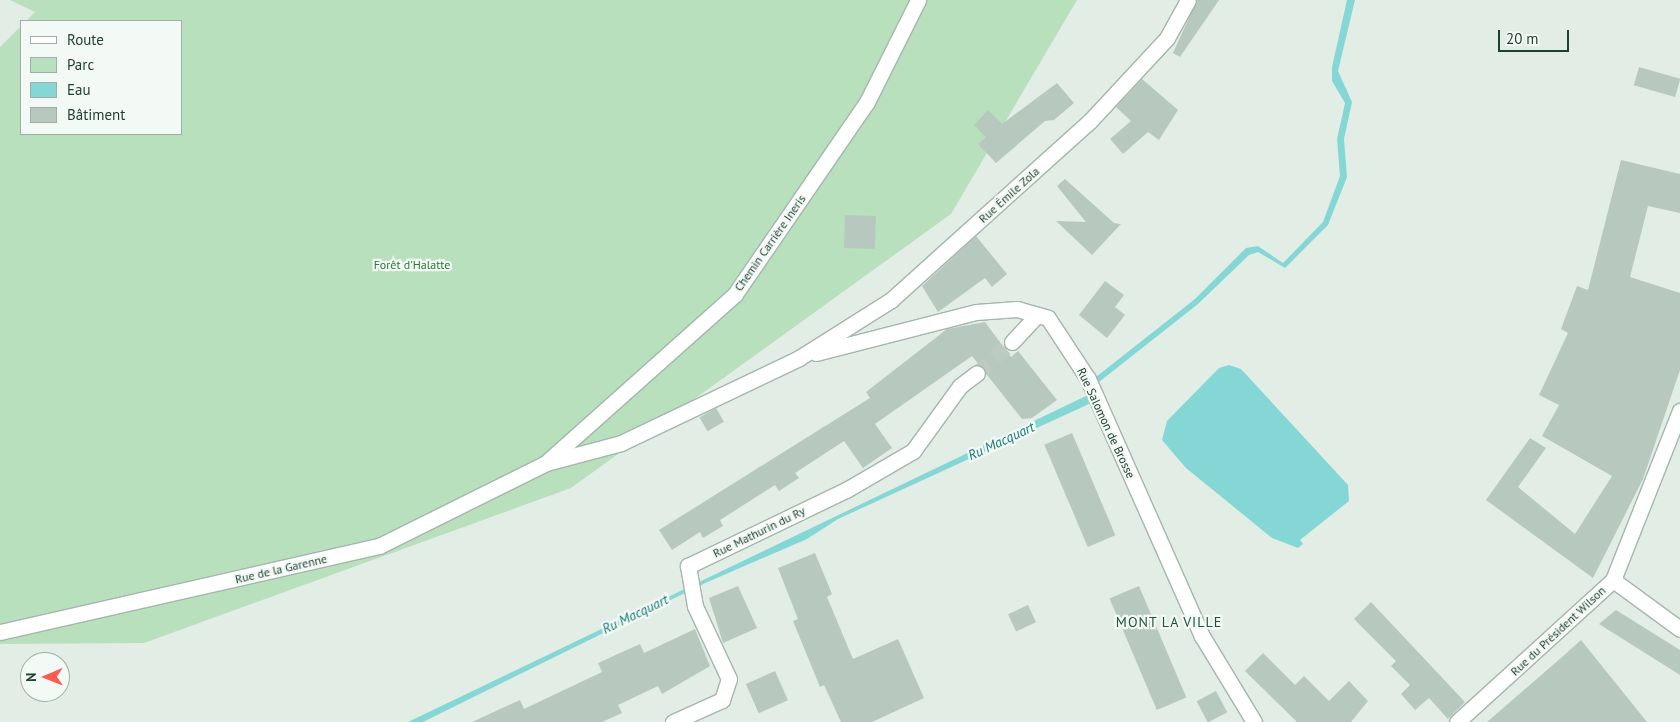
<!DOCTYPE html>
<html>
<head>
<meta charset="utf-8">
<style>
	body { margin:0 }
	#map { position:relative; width:1680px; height:722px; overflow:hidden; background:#e2ede6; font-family:"PT Sans",sans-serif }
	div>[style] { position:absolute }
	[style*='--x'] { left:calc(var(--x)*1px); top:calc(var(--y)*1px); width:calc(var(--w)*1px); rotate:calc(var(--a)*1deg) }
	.green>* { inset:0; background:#b9e0bc }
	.water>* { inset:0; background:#85d7d5 }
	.building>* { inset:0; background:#b7c9be; transform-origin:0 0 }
	.minor-tunnel>* { height:15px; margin-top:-7.5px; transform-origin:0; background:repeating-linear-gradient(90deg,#bbcac2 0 15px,transparent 0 23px) }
	.roads { filter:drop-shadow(1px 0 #a4b6ac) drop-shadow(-1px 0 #a4b6ac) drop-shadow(0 1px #a4b6ac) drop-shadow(0 -1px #a4b6ac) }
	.minor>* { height:15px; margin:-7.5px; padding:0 7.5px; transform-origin:7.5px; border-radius:7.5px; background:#fff }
	.tertiary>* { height:15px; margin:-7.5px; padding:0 7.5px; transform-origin:7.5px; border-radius:7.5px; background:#fff }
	span { translate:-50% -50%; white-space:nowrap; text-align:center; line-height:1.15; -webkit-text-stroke:4.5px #f3f9f5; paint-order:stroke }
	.street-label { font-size:12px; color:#204032 }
	.park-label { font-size:12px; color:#277b38 }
	.water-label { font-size:14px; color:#157c7a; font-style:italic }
	.neighbourhood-label { font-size:14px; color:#1a543c; letter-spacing:1px }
	.legend { position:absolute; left:20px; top:20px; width:162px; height:115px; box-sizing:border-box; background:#f3f9f5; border:1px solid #9fafa7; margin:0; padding:6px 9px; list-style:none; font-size:15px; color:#204032 }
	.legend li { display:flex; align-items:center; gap:10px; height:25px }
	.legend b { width:25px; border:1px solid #9fafa7 }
	.north { position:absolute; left:20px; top:652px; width:50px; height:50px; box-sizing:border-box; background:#f3f9f5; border:1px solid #9fafa7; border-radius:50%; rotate:269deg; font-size:14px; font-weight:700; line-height:20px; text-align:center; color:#204032 }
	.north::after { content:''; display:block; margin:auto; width:18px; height:22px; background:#fe5b50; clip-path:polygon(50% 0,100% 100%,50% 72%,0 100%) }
	.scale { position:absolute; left:1498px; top:30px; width:71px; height:22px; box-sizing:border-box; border:2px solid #204032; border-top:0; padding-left:6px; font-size:15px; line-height:18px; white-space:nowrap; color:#204032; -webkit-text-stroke:4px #f3f9f5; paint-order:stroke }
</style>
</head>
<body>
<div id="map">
	<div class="green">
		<div style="clip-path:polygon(10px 0,1077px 0,951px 214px,571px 488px,144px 643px,0 644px,0 47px,21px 26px,21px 134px,181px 134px,181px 21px,26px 21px,35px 12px)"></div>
	</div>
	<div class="water">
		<div style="clip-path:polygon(1347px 0,1355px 0,1338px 71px,1352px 102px,1344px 139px,1347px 177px,1328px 225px,1285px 268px,1258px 252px,1249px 255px,1198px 304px,1099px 382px,1096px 377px,1195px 299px,1246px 248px,1258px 246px,1283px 263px,1323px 222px,1340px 176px,1337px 139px,1345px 103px,1332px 81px,1332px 67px)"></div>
		<div style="clip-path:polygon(1229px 365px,1241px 369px,1348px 485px,1349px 501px,1300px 540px,1303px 544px,1298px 548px,1272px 538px,1186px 468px,1162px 440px,1167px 421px,1219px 368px)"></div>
		<div style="clip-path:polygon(1088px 395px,1089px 404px,838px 519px,807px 539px,703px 584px,423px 722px,408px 722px)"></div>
	</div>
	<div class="building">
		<div style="clip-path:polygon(1197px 0,1219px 0,1180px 57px,1173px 53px)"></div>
		<div style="left:1639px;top:67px;width:43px;height:19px;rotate:16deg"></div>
		<div style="clip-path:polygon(1142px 79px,1178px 110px,1159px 140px,1148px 132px,1123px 154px,1110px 139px,1131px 121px,1116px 107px)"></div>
		<div style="clip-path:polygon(1057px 83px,1074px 103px,1054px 120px,1045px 121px,996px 163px,978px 144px,986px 137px,974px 125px,988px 110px,1002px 124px)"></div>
		<div style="clip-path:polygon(1621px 160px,1680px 174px,1680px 213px,1648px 206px,1630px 277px,1680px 293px,1680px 370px,1643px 479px,1593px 578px,1486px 500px,1530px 438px,1546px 448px,1518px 487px,1575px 534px,1612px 476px,1542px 436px,1559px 405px,1539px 395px,1568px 333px,1561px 329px,1577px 286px,1588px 290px)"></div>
		<div style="clip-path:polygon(1065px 179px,1114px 223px,1121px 224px,1092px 255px,1056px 221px,1086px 222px,1057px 186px)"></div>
		<div style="left:845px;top:215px;width:31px;height:33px;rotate:2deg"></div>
		<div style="clip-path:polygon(976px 236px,1007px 274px,992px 287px,985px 278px,938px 312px,922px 286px)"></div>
		<div style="clip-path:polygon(1105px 281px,1124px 295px,1115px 307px,1125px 315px,1107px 338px,1079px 315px)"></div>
		<div style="clip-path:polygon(985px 322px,1011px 357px,1018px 351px,1057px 400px,1032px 418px,1022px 419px,972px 356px,875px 424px,892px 448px,863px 468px,844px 441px,795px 473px,799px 478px,779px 491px,775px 485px,720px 520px,723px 526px,703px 538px,700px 532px,672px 550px,659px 530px,870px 398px,866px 392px,947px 329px)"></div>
		<div style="left:716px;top:408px;width:16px;height:19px;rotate:60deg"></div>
		<div style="left:1072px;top:433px;width:111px;height:30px;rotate:67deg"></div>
		<div style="clip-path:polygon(815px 553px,832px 594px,827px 597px,853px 659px,898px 639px,924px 698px,872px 722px,841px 722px,824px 685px,820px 687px,793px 621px,798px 619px,778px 568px)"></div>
		<div style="clip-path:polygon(738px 586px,757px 628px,723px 643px,709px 598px)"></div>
		<div style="left:1139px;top:586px;width:121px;height:32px;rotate:67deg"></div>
		<div style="clip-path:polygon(1371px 602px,1465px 702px,1448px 719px,1429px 698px,1415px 710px,1401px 694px,1410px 685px,1391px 666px,1396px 661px,1354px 619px)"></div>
		<div style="left:1028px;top:605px;width:19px;height:22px;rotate:65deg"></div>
		<div style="clip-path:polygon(1616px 610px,1680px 650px,1680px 675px,1599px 624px)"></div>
		<div style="clip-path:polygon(695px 629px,710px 666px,662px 694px,658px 686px,618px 705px,622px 713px,602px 722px,472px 722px,520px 700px,524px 709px,602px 672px,598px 663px,640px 644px,644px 653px)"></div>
		<div style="clip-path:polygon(1581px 640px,1647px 722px,1487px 722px,1562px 657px)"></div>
		<div style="clip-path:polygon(1263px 653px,1295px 685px,1304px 676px,1329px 701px,1349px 681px,1368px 701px,1351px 722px,1297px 722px,1245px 671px)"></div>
		<div style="left:775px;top:671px;width:32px;height:32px;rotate:66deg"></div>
		<div style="left:1216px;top:691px;width:24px;height:22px;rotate:62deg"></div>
	</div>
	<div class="minor-tunnel">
		<div style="--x:977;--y:373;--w:47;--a:-41.5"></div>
	</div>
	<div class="roads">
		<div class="minor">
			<div style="--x:1012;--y:342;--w:37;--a:-47"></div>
			<div style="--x:816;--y:353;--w:165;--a:-14.4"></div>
			<div style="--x:976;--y:312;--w:41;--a:-4.2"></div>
			<div style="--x:1017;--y:309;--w:32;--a:16"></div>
			<div style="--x:1048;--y:318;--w:73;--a:56.7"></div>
			<div style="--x:1088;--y:379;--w:281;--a:66.1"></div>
			<div style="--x:1202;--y:636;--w:100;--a:58.8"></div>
			<div style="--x:549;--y:460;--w:249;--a:-41.7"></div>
			<div style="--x:735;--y:294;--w:233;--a:-55.5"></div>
			<div style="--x:867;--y:102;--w:114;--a:-63.4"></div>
			<div style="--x:1613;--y:580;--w:83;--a:36.2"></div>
			<div style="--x:0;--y:632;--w:389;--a:-12.8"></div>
			<div style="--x:379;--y:546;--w:186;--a:-26.4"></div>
			<div style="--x:546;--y:463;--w:78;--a:-14.9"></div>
			<div style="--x:621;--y:443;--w:197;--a:-25.5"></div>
			<div style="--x:799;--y:358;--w:109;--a:-32.2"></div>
			<div style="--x:891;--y:300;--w:266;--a:-42"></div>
			<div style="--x:1089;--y:122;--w:115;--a:-47.1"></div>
			<div style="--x:1167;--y:38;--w:43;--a:-61.1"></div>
			<div style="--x:673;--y:722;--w:54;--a:-24.2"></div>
			<div style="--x:722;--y:700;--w:22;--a:-72"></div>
			<div style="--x:729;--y:679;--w:81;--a:-115"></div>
			<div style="--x:695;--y:606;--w:41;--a:-99.9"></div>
			<div style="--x:688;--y:566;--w:175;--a:-25.7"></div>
			<div style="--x:846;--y:490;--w:78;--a:-30.2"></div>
			<div style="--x:913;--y:451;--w:80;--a:-54.1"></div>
			<div style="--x:960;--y:386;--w:21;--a:-37"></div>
		</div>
		<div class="tertiary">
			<div style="--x:1457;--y:722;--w:211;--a:-42.3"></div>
			<div style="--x:1613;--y:580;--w:182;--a:-68.4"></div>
		</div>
	</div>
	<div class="street-label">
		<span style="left:1009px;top:195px;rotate:-42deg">Rue Émile Zola</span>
		<span style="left:770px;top:243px;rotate:-55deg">Chemin Carrière Ineris</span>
		<span style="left:1106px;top:423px;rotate:65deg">Rue Salomon de Brosse</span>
		<span style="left:759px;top:532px;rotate:-26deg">Rue Mathurin du Ry</span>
		<span style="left:281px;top:569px;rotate:-13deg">Rue de la Garenne</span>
		<span style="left:1558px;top:631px;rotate:-43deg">Rue du Président Wilson</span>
	</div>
	<div class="park-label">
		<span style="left:412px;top:265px">Forêt d'Halatte</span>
	</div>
	<div class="water-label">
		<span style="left:1001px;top:441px;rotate:-25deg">Ru Macquart</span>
		<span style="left:635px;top:614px;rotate:-26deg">Ru Macquart</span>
	</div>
	<div class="neighbourhood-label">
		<span style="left:1169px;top:622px">MONT LA VILLE</span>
	</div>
	<ul class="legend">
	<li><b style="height:6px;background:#fff"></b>Route</li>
	<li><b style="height:14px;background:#b9e0bc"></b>Parc</li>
	<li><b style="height:14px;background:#85d7d5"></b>Eau</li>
	<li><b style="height:14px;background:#b7c9be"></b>Bâtiment</li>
	</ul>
	<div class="north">N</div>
	<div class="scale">20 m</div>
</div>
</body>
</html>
